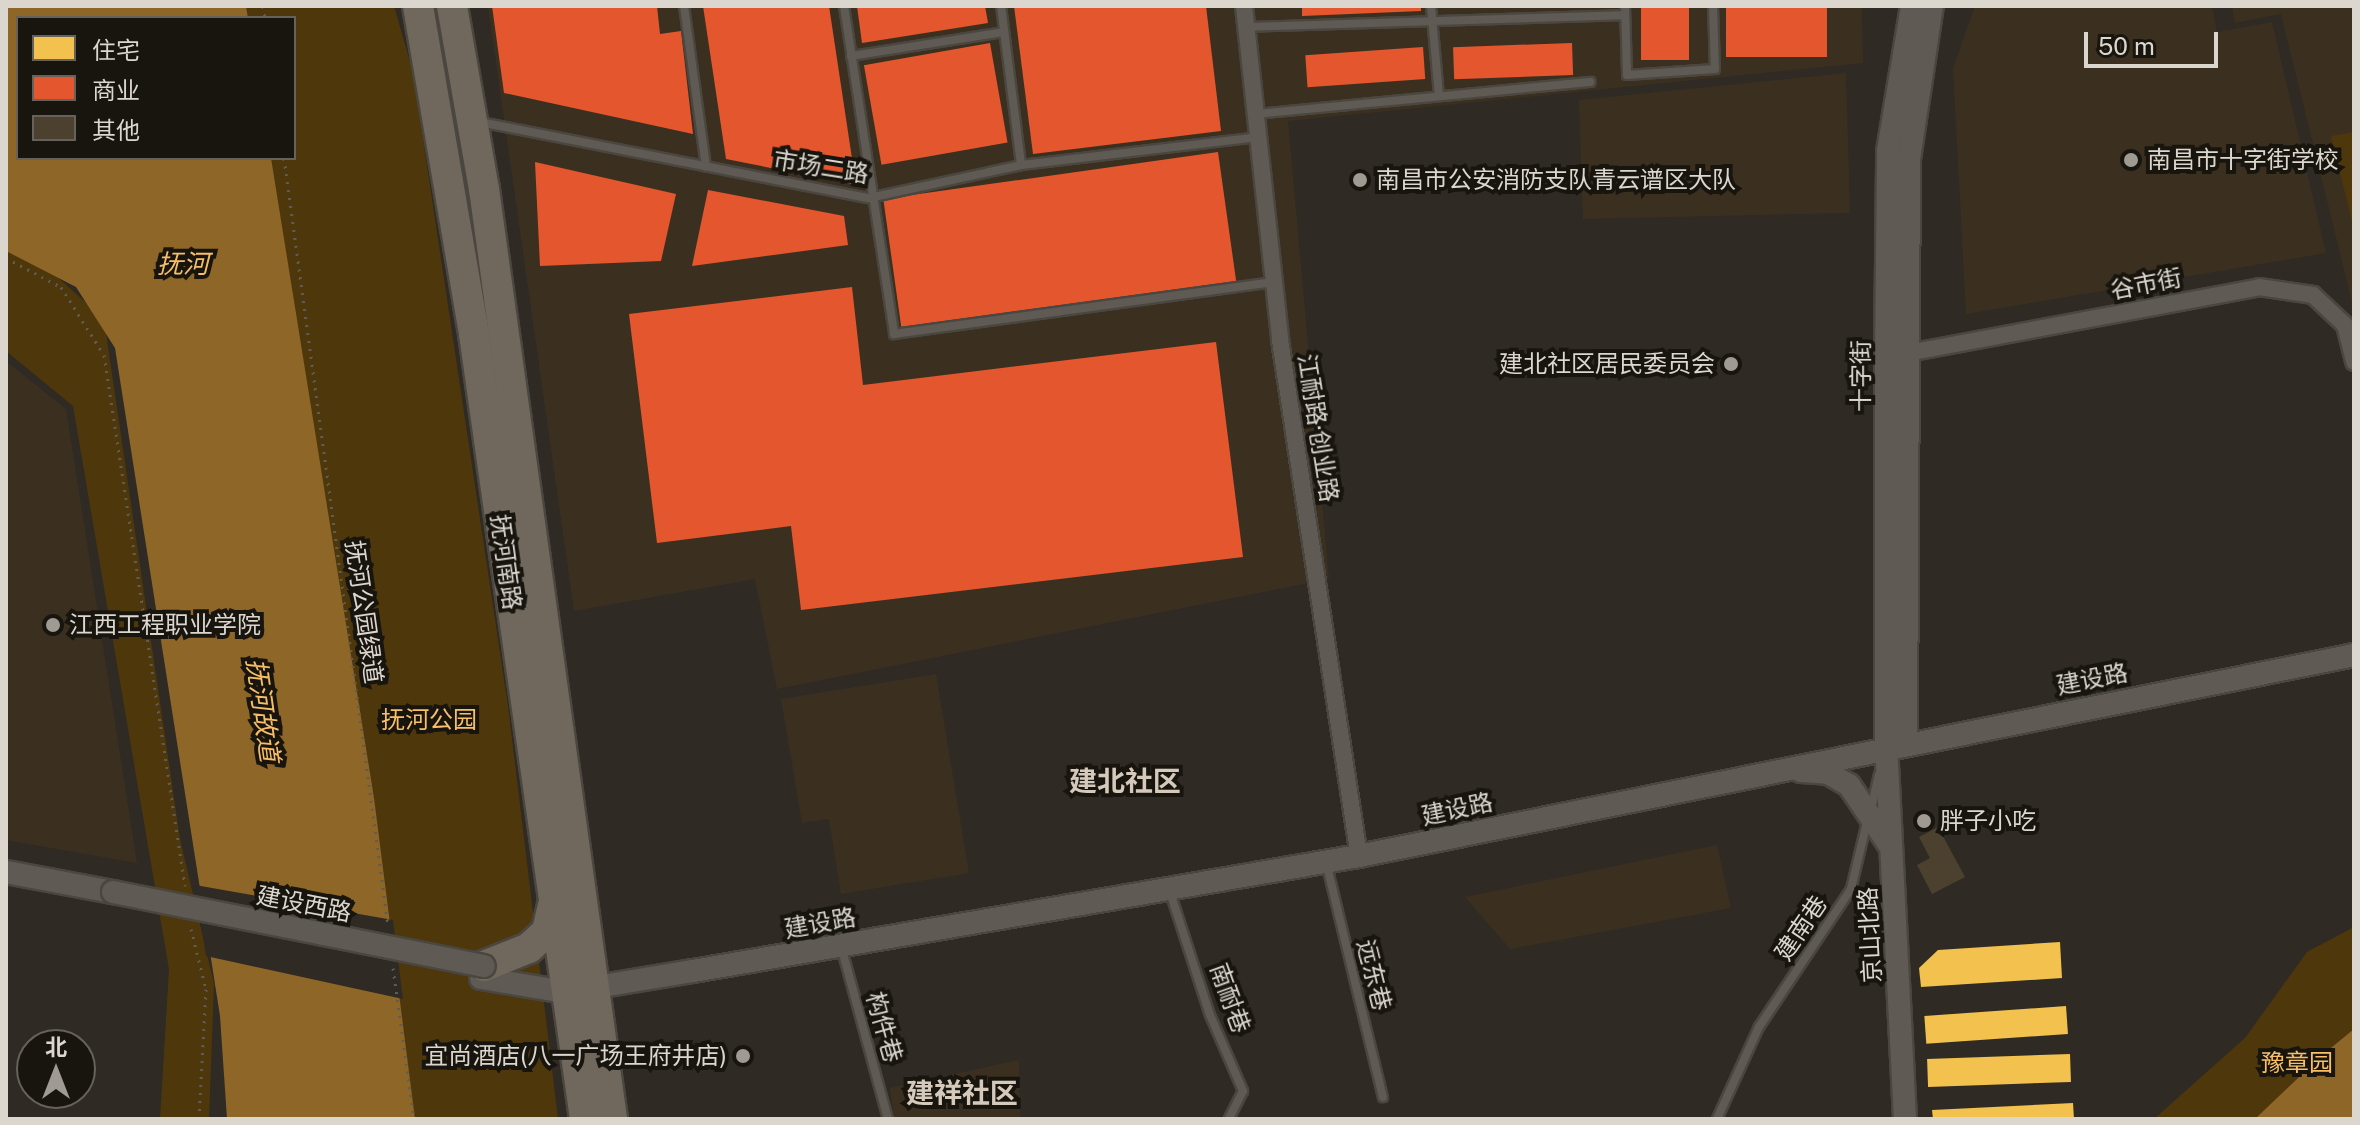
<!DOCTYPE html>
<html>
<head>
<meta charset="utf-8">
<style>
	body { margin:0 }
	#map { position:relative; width:2360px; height:1125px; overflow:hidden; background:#2f2a24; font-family:"Public Sans","Noto Sans SC",sans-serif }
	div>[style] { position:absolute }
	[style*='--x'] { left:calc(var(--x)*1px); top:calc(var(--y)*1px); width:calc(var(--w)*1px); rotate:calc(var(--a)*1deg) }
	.built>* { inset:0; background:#3b3020 }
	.green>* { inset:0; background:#4f370c }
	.water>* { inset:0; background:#8e6627 }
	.pier>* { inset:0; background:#2f2a24 }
	.homes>* { inset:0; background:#f2c14e; transform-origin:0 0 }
	.shops>* { inset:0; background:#e4572e; transform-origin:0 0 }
	.building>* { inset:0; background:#4b412e }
	.path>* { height:3px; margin-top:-1.5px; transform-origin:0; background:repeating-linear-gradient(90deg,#5f5c58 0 2px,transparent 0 8px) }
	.roads { filter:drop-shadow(2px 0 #4a4640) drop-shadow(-2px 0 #4a4640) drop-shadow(0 2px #4a4640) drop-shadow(0 -2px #4a4640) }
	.lane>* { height:8px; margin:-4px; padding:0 4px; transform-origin:4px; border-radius:4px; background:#5f5a54 }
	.street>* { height:16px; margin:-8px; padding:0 8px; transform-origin:8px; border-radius:8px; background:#5f5a54 }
	.secondary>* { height:22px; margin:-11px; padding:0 11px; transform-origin:11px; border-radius:11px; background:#5f5a54 }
	.highway>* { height:30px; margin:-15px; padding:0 15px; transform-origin:15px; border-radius:15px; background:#70685c }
	.bridges { filter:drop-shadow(2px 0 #4a4640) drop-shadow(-2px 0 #4a4640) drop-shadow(0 2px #4a4640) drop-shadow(0 -2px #4a4640) }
	.secondary-bridge>* { height:22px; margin:-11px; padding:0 11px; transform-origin:11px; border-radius:11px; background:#5f5a54 }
	.dots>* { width:22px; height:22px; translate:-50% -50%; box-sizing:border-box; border:4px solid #18150f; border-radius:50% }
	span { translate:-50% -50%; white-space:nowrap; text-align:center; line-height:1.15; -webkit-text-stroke:8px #18150f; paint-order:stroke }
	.poi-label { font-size:24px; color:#dbd6ce }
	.left { translate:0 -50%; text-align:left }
	.right { translate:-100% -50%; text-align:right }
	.street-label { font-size:24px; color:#dbd6ce }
	.park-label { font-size:24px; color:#f9bf67 }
	.water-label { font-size:26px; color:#f8be66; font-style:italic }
	.quarter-label { font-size:28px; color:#d4c9ba; font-weight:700 }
	.frame { position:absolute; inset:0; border:8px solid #dbd6ce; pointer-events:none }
	.legend { position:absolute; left:16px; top:16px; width:280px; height:144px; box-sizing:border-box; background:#18150f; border:2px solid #66625b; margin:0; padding:10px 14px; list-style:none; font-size:24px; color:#dbd6ce }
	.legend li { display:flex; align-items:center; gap:16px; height:40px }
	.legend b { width:40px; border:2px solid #66625b }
	.north { position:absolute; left:16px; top:1029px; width:80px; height:80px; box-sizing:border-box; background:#18150f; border:2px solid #66625b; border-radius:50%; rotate:0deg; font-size:22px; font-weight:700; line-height:32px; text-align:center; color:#dbd6ce }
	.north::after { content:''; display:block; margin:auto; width:28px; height:36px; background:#9f9a92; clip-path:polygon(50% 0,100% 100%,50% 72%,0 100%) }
	.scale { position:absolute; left:2084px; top:32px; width:134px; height:36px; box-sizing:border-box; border:4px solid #dbd6ce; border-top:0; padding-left:10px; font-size:24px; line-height:28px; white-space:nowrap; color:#dbd6ce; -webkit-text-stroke:6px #18150f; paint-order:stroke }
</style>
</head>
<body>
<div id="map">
	<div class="built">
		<div style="clip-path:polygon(488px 6px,1862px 6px,1863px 63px,1288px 121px,1329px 579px,777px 689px,755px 579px,574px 611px)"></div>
		<div style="clip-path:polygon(1975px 6px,2212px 6px,2217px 32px,2272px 22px,2326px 253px,1966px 314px,1953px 68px)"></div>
		<div style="clip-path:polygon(2232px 6px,2354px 6px,2354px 310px,2281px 14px,2235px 23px)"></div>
		<div style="clip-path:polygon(1846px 73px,1850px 213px,1583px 219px,1579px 100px)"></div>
		<div style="clip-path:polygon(6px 361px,66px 409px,137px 863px,6px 840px)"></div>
		<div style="clip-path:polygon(936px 674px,969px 873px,841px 894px,829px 819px,802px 823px,781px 699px)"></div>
		<div style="clip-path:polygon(1717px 845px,1731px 908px,1510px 949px,1465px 897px)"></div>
		<div style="clip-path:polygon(1019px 1060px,1020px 1119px,894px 1119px,890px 1088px)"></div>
	</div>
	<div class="green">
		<div style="clip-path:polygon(246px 6px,394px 6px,413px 72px,508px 706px,558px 1119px,406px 1119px,268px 158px,294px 158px,294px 18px,248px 18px)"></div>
		<div style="clip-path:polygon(2354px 132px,2354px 229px,2331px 136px)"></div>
		<div style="clip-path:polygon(6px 238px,24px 247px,104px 319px,180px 839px,214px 984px,209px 1119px,160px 1119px,169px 969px,73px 406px,6px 351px)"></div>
		<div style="clip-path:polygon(2354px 927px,2354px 1119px,2154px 1119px,2245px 1038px,2307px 952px)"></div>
	</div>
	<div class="water">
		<div style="clip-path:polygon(6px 6px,246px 6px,248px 18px,18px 18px,18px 158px,271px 158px,374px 798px,415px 1119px,227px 1119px,220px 1016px,115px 348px,76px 287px,6px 251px)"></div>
		<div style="clip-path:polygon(2354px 1029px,2354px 1119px,2255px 1119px,2320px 1057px)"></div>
	</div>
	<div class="pier">
		<div style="clip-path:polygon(195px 885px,393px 920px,403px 999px,206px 956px)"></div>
	</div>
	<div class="homes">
		<div style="clip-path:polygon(2060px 942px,2062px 978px,1921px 987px,1919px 968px,1938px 950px)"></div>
		<div style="left:2066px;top:1006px;width:28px;height:142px;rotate:86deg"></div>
		<div style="left:2070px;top:1054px;width:28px;height:143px;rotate:88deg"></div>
		<div style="clip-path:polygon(2073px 1103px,2074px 1119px,1933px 1119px,1932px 1110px)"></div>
	</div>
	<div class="shops">
		<div style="clip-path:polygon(492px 6px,657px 6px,660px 34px,681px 31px,693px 134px,504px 93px)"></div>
		<div style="clip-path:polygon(703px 6px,829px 6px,856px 185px,726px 159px)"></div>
		<div style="clip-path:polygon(857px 6px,985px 6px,988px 23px,862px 43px)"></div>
		<div style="clip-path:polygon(1014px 6px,1206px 6px,1221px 131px,1033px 154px)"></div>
		<div style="clip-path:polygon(1302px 6px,1421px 6px,1421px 11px,1302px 16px)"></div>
		<div style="left:1641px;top:6px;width:48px;height:54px"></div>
		<div style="left:1726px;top:6px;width:101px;height:51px"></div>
		<div style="left:990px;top:43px;width:101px;height:128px;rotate:80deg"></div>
		<div style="left:1572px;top:43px;width:32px;height:119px;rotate:88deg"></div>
		<div style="left:1423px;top:47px;width:32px;height:118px;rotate:86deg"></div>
		<div style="left:1218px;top:152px;width:133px;height:338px;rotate:82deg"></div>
		<div style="clip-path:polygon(535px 162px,676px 194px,661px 261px,540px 266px)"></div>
		<div style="clip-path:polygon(708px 190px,844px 216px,848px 245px,692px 266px)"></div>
		<div style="clip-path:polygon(852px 287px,863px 385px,1216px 342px,1243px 557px,801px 610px,791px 526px,657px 543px,629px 314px)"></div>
	</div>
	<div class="building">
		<div style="clip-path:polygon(1938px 827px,1965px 877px,1932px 894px,1917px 865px,1930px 858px,1919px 837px)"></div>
	</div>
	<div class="path">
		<div style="--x:263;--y:6;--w:12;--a:81"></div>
		<div style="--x:284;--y:158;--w:774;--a:82.28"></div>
		<div style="--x:6;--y:258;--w:62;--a:27.8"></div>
		<div style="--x:61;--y:287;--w:80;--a:57.7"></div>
		<div style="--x:104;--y:355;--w:537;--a:81.33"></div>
		<div style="--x:191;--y:929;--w:62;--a:76"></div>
		<div style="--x:206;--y:989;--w:130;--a:93.1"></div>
		<div style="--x:393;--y:968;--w:152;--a:82.1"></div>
	</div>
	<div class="roads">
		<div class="lane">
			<div style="--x:684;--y:6;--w:162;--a:82.2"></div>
			<div style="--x:844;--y:6;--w:332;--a:81.3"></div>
			<div style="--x:894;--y:334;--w:383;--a:-7.8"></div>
			<div style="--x:1001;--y:6;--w:160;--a:82.8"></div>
			<div style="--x:1431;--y:6;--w:90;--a:84.9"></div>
			<div style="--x:1625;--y:6;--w:69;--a:88.3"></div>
			<div style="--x:1627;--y:75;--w:88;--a:-3.9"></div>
			<div style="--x:1715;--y:69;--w:63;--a:-91.8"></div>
			<div style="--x:1246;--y:27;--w:379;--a:-1.8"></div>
			<div style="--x:851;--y:56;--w:155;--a:-8.9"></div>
			<div style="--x:1256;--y:114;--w:336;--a:-5.5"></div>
			<div style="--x:480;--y:122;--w:396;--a:11.1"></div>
			<div style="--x:869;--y:198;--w:156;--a:-12.2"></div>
			<div style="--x:1021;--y:165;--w:239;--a:-6.7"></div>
			<div style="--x:1871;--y:809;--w:35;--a:-77"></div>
			<div style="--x:1326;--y:862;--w:242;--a:76.4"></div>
			<div style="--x:1169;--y:889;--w:133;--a:72"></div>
			<div style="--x:1210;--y:1015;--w:83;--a:66.5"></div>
			<div style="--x:1243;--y:1091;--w:31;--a:117"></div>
			<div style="--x:841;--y:946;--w:179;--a:74.8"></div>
			<div style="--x:1717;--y:1119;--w:101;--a:-65.5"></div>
			<div style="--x:1759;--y:1027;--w:166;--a:-56.3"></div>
			<div style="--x:1851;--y:889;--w:69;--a:-76.6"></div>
		</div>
		<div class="street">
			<div style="--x:1244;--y:6;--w:336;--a:83.8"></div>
			<div style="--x:1280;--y:340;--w:522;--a:81.3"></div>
			<div style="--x:1908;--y:353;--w:357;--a:-10.6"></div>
			<div style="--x:2259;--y:287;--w:55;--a:8.4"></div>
			<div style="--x:2313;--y:295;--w:44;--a:43.2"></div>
			<div style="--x:2345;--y:325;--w:38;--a:76"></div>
		</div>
		<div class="secondary">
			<div style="--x:1906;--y:743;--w:584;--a:-89.71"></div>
			<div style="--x:1909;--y:159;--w:155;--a:-81.5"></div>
			<div style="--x:1801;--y:771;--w:27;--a:4"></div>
			<div style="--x:1828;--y:773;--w:24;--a:30"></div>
			<div style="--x:1849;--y:785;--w:70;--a:56.1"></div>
			<div style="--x:6;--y:872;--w:109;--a:10.6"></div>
			<div style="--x:481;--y:978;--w:86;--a:9.4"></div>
			<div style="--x:566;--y:992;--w:129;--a:-9.4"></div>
			<div style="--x:693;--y:971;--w:676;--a:-9.8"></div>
			<div style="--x:1359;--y:856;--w:1015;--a:-11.42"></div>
			<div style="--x:1905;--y:1119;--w:371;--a:-92.9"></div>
			<div style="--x:1886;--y:748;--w:393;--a:-90"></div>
			<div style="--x:1886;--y:355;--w:204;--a:-89.4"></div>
			<div style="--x:1888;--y:151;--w:147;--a:-80.6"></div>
		</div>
		<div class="highway">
			<div style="--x:418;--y:6;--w:333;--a:80.3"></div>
			<div style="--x:474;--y:334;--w:793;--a:81.95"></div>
			<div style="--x:452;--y:6;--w:186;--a:80.1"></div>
			<div style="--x:484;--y:189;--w:939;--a:82.16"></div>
			<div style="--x:484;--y:966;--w:48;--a:-21.8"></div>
			<div style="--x:529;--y:948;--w:25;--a:-43"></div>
			<div style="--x:547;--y:931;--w:26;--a:-77"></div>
		</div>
	</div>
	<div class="bridges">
		<div class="secondary-bridge">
			<div style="--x:113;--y:892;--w:378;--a:11.3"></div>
		</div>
	</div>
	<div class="dots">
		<div style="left:2131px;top:160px;background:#9f9a92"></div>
		<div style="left:1360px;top:180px;background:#9f9a92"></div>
		<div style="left:1731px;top:364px;background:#9f9a92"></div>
		<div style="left:53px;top:625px;background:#9f9a92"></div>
		<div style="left:1924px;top:821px;background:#9f9a92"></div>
		<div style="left:743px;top:1056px;background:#9f9a92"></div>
	</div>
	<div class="poi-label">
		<span class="left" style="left:2147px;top:160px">南昌市十字街学校</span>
		<span class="left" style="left:1376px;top:180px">南昌市公安消防支队青云谱区大队</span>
		<span class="right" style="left:1715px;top:364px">建北社区居民委员会</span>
		<span class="left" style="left:69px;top:625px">江西工程职业学院</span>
		<span class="left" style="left:1940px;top:821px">胖子小吃</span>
		<span class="right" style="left:727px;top:1056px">宜尚酒店(八一广场王府井店)</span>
	</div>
	<div class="street-label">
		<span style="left:821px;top:167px;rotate:9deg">市场二路</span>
		<span style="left:2146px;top:284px;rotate:-11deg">谷市街</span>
		<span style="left:1861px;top:376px;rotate:-90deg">十字街</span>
		<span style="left:1318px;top:428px;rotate:81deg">江耐路·创业路</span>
		<span style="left:506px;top:562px;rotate:82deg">抚河南路</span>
		<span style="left:364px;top:612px;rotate:82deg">抚河公园绿道</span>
		<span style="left:2092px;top:679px;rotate:-11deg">建设路</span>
		<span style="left:1457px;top:809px;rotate:-12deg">建设路</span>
		<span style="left:304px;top:904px;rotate:11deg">建设西路</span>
		<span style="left:820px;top:923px;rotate:-10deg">建设路</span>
		<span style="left:1801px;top:928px;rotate:-56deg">建南巷</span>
		<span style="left:1870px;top:935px;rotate:-93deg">京山北路</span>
		<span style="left:1374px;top:975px;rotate:76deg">远东巷</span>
		<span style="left:1230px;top:998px;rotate:70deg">南耐巷</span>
		<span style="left:884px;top:1027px;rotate:74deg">构件巷</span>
	</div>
	<div class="park-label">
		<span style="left:429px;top:720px">抚河公园</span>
		<span style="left:2297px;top:1063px">豫章园</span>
	</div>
	<div class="water-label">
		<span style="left:183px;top:264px">抚河</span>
		<span style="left:263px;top:710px;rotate:82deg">抚河故道</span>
	</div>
	<div class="quarter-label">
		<span style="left:1125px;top:781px">建北社区</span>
		<span style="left:962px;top:1093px">建祥社区</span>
	</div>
	<div class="frame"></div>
	<ul class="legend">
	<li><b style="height:22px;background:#f2c14e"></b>住宅</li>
	<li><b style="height:22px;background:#e4572e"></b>商业</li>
	<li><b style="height:22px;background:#4b412e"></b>其他</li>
	</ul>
	<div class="north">北</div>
	<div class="scale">50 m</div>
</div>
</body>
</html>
